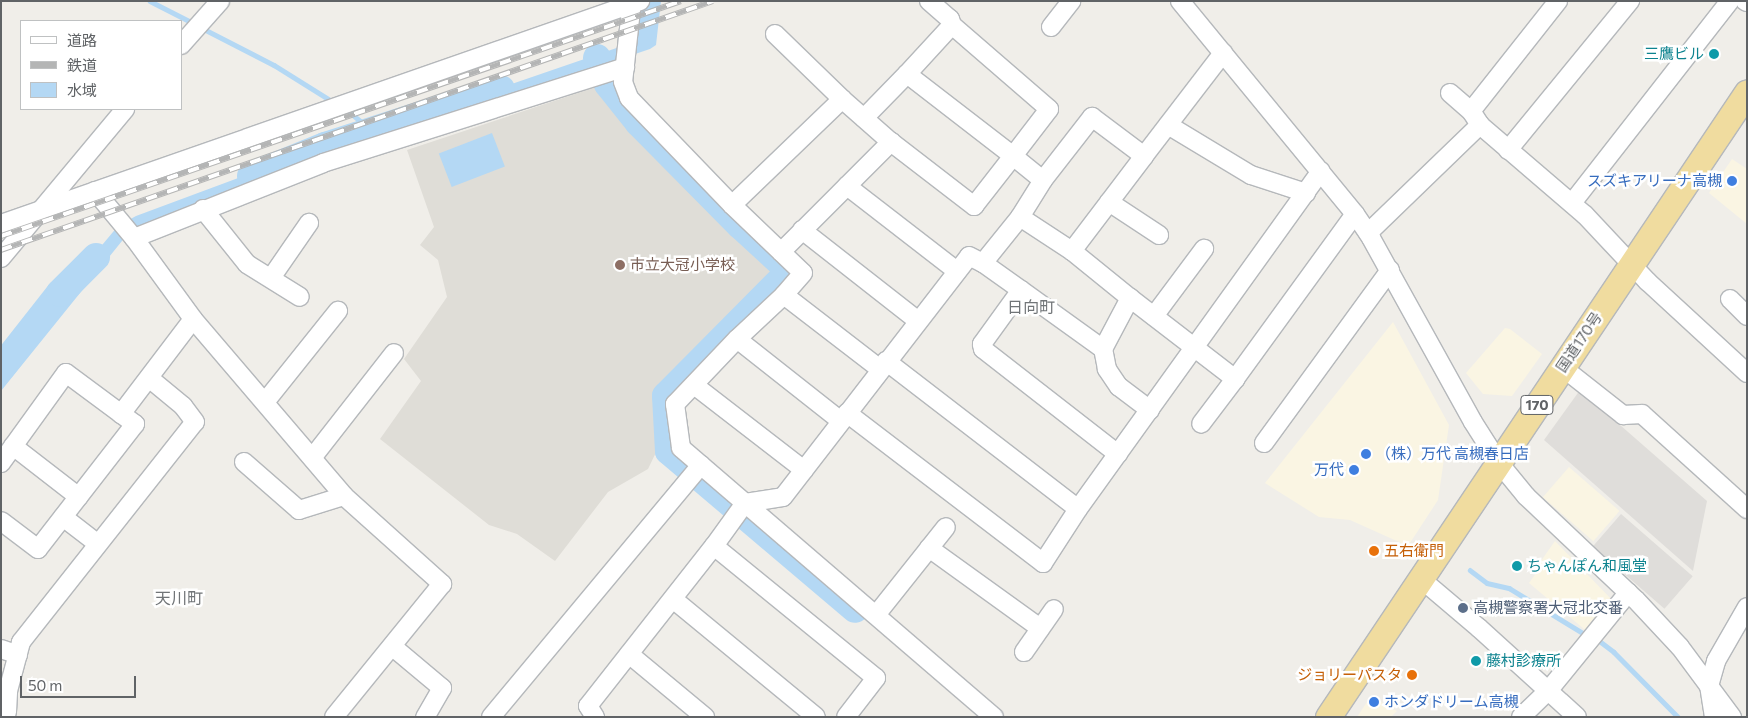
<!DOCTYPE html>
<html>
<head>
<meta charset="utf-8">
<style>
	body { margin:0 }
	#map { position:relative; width:1748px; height:718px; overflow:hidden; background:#f0eee9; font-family:Commissioner,"Noto Sans JP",sans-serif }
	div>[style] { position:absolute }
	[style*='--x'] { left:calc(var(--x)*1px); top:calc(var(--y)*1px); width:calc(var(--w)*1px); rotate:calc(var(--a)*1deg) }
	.commercial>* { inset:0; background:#faf5e3; transform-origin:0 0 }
	.industrial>* { inset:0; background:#dfddda; transform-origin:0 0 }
	.education>* { inset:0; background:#dfddd7 }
	.water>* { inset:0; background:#b4d8f4; transform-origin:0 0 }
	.stream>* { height:4.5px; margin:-2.25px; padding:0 2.25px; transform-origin:2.25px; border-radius:2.25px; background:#b4d8f4 }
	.river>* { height:28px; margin:-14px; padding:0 14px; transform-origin:14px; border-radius:14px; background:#b4d8f4 }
	.roads { filter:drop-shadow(1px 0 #b5b8bb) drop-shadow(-1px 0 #b5b8bb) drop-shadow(0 1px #b5b8bb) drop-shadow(0 -1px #b5b8bb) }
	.minor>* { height:18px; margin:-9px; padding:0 9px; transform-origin:9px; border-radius:9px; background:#fff }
	.highway>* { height:25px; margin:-12.5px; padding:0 12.5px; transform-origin:12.5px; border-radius:12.5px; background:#f0dc9f }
	.rail>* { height:5.5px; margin-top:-2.75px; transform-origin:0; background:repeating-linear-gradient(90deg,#fff 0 11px,#b4b5b5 0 22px); box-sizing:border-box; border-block:1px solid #b4b5b5 }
	.dots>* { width:14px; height:14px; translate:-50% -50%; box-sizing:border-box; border:2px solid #fff; border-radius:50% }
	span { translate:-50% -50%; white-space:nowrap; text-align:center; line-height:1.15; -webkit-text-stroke:5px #fff; paint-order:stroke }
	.shield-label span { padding:1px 4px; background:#fff; border:1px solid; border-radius:4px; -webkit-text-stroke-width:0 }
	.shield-label { font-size:14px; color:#606366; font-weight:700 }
	.culture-label { font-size:15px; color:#0d838f }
	.right { translate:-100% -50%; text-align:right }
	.left { translate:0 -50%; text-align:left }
	.shop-label { font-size:15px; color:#366cbe }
	.education-label { font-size:15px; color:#785e54 }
	.street-label { font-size:15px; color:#606366 }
	.food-label { font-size:15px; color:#c56008 }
	.service-label { font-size:15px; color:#4e5e75 }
	.neighbourhood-label { font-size:16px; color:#717578 }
	.frame { position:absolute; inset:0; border:2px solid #606366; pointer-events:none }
	.legend { position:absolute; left:20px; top:20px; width:162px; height:90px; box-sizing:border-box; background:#fff; border:1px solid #bfc1c2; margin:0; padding:6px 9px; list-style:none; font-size:15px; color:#606366 }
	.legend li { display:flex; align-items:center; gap:10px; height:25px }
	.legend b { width:25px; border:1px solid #bfc1c2 }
	.scale { position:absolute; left:20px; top:676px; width:116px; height:22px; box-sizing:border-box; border:2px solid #606366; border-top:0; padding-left:6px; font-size:15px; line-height:18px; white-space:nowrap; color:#606366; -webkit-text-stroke:4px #fff; paint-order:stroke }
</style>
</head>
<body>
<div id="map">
	<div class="commercial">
		<div style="clip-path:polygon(1732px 159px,1747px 169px,1747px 224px,1709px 193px)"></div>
		<div style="clip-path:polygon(1393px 322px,1449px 425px,1438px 500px,1408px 546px,1350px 520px,1319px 517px,1265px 483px)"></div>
		<div style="clip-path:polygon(1505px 328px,1510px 329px,1542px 354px,1512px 396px,1483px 394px,1466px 373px)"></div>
		<div style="left:1569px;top:467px;width:67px;height:40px;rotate:41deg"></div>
		<div style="clip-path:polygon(1555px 541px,1614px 602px,1590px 634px,1529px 583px,1537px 572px,1536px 568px)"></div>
		<div style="clip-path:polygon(1371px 696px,1391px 708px,1397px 711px,1391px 717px,1357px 717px)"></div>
	</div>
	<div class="industrial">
		<div style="clip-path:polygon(1580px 390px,1707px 501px,1693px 571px,1544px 440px)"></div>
		<div style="left:1621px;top:514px;width:95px;height:43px;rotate:41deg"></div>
	</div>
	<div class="education">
		<div style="clip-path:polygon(593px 88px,601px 88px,775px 267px,777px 277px,659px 393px,661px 442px,648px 469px,608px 492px,555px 561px,517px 534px,489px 525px,380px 439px,421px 381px,404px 359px,447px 297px,438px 260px,420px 245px,434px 227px,407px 150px)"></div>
	</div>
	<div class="water">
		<div style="clip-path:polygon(641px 1px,661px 1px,656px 45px,650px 49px,447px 117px,140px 226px,126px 236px,1px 391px,1px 366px,118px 226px,136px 216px,249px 174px,634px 42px)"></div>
		<div style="left:492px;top:133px;width:36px;height:57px;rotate:69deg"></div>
	</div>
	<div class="stream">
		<div style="--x:150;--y:1;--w:48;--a:27.1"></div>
		<div style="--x:202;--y:28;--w:81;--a:27.2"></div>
		<div style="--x:274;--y:65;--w:72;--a:31.9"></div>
		<div style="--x:346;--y:109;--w:33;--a:40"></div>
		<div style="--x:1470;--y:570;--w:21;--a:37"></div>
		<div style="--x:1487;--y:583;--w:23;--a:13"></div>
		<div style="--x:1509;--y:588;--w:92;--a:31.3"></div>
		<div style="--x:1597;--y:639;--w:21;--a:37"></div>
		<div style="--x:1614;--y:652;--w:91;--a:45.4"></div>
	</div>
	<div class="river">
		<div style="--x:597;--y:58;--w:28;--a:67"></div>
		<div style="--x:608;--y:84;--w:50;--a:51.5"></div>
		<div style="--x:639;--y:123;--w:144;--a:45.3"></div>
		<div style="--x:740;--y:225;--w:65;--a:42.5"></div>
		<div style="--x:788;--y:269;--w:4;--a:90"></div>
		<div style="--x:788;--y:273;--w:173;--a:134.8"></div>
		<div style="--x:666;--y:396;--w:55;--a:86.9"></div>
		<div style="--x:669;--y:451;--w:244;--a:40.3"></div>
		<div style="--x:251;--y:176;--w:80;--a:-22.1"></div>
		<div style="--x:325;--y:146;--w:185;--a:-17.9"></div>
		<div style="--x:1;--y:368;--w:95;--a:-51.8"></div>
		<div style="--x:60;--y:293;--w:51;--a:-45"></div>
	</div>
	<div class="roads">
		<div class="minor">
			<div style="--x:632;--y:1;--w:81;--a:96.3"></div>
			<div style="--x:623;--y:82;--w:17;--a:69"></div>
			<div style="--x:629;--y:98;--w:149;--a:46.1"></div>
			<div style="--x:732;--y:205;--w:98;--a:43.8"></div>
			<div style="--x:803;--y:273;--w:29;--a:131"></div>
			<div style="--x:784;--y:295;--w:64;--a:136.9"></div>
			<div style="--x:737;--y:339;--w:90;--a:133.6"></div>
			<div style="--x:675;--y:404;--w:44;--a:82.2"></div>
			<div style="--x:681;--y:448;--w:413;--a:40.7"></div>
			<div style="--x:929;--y:1;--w:28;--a:41"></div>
			<div style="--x:950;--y:19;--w:6;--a:72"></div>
			<div style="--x:1180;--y:1;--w:276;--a:50.6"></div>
			<div style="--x:1355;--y:214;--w:29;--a:56"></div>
			<div style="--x:1371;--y:238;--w:210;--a:61"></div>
			<div style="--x:1473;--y:422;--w:49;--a:57.6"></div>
			<div style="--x:1499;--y:463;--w:43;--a:50.7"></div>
			<div style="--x:1526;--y:496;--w:151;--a:43.4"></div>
			<div style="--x:1636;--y:600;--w:64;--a:46.9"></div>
			<div style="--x:1680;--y:647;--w:87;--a:53.4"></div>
			<div style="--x:1558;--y:1;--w:140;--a:128.3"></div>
			<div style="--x:1471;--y:111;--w:17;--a:57"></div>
			<div style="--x:1480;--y:125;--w:138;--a:40.6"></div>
			<div style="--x:1585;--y:215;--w:91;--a:46.8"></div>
			<div style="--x:1647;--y:281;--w:136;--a:42.6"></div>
			<div style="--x:1745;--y:1;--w:2;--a:27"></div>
			<div style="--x:1051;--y:27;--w:33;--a:-52"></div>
			<div style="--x:775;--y:34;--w:93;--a:44.1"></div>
			<div style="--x:181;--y:45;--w:59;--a:-48.4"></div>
			<div style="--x:1450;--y:93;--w:28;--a:41"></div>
			<div style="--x:864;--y:118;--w:62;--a:-45.7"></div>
			<div style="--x:907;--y:74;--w:134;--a:37.7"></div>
			<div style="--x:1013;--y:156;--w:59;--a:-52.5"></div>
			<div style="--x:1049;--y:109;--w:128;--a:-139.1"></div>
			<div style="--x:952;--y:25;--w:67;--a:132.6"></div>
			<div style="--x:1168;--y:125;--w:97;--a:31.1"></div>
			<div style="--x:1251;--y:175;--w:58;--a:18.1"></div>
			<div style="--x:1508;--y:150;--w:193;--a:-50.7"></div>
			<div style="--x:847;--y:186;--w:139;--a:37.7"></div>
			<div style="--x:95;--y:191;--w:61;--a:50.3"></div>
			<div style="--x:134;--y:238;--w:100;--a:53.9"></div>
			<div style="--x:193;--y:319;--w:233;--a:49.5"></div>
			<div style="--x:344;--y:496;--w:132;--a:41.9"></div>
			<div style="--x:442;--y:584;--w:171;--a:129.1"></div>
			<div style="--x:1109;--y:202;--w:60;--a:33.4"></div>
			<div style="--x:1572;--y:203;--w:256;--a:-52"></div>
			<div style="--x:732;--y:205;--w:153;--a:-43.9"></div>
			<div style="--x:842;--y:99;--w:65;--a:41.3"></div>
			<div style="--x:203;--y:209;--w:70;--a:51.3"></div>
			<div style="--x:247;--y:264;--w:62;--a:31.9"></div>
			<div style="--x:1020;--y:217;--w:62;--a:33.2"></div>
			<div style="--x:1072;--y:251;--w:75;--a:39"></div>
			<div style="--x:1;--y:224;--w:677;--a:-19.24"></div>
			<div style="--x:802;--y:230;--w:147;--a:38.1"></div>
			<div style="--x:1368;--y:233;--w:156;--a:-44"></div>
			<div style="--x:134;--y:238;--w:203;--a:-21.6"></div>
			<div style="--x:323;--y:163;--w:317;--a:-17.6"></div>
			<div style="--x:1072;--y:251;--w:119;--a:-52.8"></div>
			<div style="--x:781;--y:252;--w:156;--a:-45"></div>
			<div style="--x:891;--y:142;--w:105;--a:37.6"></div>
			<div style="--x:974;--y:206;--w:63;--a:-52"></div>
			<div style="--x:1013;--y:156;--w:38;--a:39"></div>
			<div style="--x:1;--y:258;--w:194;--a:-50.2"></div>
			<div style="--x:983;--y:263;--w:47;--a:35.4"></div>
			<div style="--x:1021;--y:290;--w:67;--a:125.8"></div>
			<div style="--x:982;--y:344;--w:5;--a:79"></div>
			<div style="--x:983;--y:349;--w:171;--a:37.9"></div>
			<div style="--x:271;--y:278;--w:67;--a:-55.4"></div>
			<div style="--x:1021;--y:290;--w:101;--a:35.7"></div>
			<div style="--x:784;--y:295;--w:121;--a:37.6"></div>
			<div style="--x:1730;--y:299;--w:24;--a:45"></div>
			<div style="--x:1154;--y:316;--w:84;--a:-53.3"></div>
			<div style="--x:737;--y:339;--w:132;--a:38.3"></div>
			<div style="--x:886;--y:361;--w:242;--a:37.6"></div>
			<div style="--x:1562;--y:367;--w:78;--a:38.2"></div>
			<div style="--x:1623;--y:415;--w:19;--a:-3"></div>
			<div style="--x:1642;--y:414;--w:142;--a:42.1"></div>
			<div style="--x:1235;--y:379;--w:204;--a:-54"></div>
			<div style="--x:694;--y:385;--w:139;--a:37.7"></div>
			<div style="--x:265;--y:402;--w:117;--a:-51.3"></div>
			<div style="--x:1150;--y:410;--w:39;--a:-143"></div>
			<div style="--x:1119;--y:387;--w:22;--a:-124"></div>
			<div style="--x:1107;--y:369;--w:20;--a:-101"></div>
			<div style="--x:1103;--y:349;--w:58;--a:-62.1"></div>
			<div style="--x:1130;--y:298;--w:133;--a:37.6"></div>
			<div style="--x:1235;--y:379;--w:56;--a:127.1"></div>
			<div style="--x:847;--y:413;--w:247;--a:37.4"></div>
			<div style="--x:1043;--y:563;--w:64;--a:-57.1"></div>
			<div style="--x:1078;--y:509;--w:416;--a:-54.3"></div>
			<div style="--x:121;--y:414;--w:119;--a:-52.8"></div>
			<div style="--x:1264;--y:443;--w:214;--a:-53.9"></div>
			<div style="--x:13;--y:446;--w:83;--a:37.7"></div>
			<div style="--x:312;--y:458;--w:133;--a:-52"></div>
			<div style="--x:244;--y:462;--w:73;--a:41.1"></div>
			<div style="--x:299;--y:510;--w:47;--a:-17.3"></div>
			<div style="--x:1;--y:463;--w:111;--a:-54.2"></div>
			<div style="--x:66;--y:373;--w:86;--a:36.5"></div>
			<div style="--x:135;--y:424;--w:158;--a:127.8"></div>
			<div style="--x:38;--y:549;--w:46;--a:-142.9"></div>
			<div style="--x:63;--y:517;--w:44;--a:37.6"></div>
			<div style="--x:714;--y:546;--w:209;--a:39.2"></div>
			<div style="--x:876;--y:678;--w:49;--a:127.6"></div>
			<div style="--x:929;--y:548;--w:137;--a:35.8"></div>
			<div style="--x:1421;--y:579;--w:76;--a:40.2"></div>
			<div style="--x:1479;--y:628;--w:132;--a:42.2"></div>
			<div style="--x:673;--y:599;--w:185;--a:39.5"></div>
			<div style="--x:876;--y:615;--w:112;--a:-51.5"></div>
			<div style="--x:393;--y:647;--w:64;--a:39.9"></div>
			<div style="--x:442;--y:688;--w:34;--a:120"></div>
			<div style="--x:1;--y:649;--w:18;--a:19"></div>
			<div style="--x:1024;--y:652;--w:52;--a:-55.1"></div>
			<div style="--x:629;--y:654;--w:99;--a:39.7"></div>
			<div style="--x:7;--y:712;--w:21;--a:-87"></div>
			<div style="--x:8;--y:691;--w:51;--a:-75.1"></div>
			<div style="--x:21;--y:642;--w:280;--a:-51.7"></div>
			<div style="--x:195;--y:422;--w:20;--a:-127"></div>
			<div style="--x:183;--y:406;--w:44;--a:-140.5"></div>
			<div style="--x:491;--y:717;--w:328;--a:-50.2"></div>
			<div style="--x:595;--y:717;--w:13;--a:-122"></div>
			<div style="--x:588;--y:706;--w:204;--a:-51.8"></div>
			<div style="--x:714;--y:546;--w:53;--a:-54.2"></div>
			<div style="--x:745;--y:503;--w:38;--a:-9"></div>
			<div style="--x:783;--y:497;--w:304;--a:-52.3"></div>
			<div style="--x:969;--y:256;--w:16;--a:27"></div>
			<div style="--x:983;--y:263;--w:59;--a:-51.2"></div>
			<div style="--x:1020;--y:217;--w:44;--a:-58.1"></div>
			<div style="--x:1043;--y:180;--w:80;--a:-52.1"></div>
			<div style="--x:1092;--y:117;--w:65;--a:36.9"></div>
			<div style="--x:1144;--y:156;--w:130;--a:-52.5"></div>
			<div style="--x:1521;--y:717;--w:37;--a:-44"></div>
			<div style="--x:1548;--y:691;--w:127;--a:-50.8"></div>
			<div style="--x:1714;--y:717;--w:31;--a:-99"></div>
			<div style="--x:1709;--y:686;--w:26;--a:-74"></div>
			<div style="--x:1716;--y:661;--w:62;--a:-60.1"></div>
		</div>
		<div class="highway">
			<div style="--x:1328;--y:717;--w:752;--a:-56.16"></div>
		</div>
	</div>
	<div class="rail">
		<div style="--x:1;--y:236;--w:719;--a:-19.06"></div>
		<div style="--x:1;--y:250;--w:754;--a:-19.28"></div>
	</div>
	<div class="dots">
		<div style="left:1714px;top:54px;background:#0f9aa8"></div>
		<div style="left:1732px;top:181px;background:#3f7fe0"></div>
		<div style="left:620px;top:265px;background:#8d6e63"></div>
		<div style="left:1366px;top:454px;background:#3f7fe0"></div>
		<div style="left:1354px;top:470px;background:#3f7fe0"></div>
		<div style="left:1374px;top:551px;background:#e8710a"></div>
		<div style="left:1517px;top:566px;background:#0f9aa8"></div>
		<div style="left:1463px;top:608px;background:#5c6f8a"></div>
		<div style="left:1476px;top:661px;background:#0f9aa8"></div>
		<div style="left:1412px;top:675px;background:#e8710a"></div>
		<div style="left:1374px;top:702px;background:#3f7fe0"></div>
	</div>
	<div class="shield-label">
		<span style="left:1537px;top:405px">170</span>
	</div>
	<div class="culture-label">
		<span class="right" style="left:1704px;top:54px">三鷹ビル</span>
		<span class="left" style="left:1527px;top:566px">ちゃんぽん和風堂</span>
		<span class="left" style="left:1486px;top:661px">藤村診療所</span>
	</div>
	<div class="shop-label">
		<span class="right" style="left:1722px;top:181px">スズキアリーナ高槻</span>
		<span class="left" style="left:1376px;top:454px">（株）万代 高槻春日店</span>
		<span class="right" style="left:1344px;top:470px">万代</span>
		<span class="left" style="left:1384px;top:702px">ホンダドリーム高槻</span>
	</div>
	<div class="education-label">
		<span class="left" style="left:630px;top:265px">市立大冠小学校</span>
	</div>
	<div class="street-label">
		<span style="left:1579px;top:342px;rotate:-56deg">国道170号</span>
	</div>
	<div class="food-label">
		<span class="left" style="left:1384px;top:551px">五右衛門</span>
		<span class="right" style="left:1402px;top:675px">ジョリーパスタ</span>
	</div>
	<div class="service-label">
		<span class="left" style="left:1473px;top:608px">高槻警察署大冠北交番</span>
	</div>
	<div class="neighbourhood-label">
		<span style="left:1031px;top:307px">日向町</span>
		<span style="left:179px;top:598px">天川町</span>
	</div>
	<div class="frame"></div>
	<ul class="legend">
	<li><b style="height:6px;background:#fff"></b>道路</li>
	<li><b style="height:6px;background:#b4b5b5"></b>鉄道</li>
	<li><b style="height:14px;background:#b4d8f4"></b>水域</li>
	</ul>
	<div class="scale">50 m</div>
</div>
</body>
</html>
